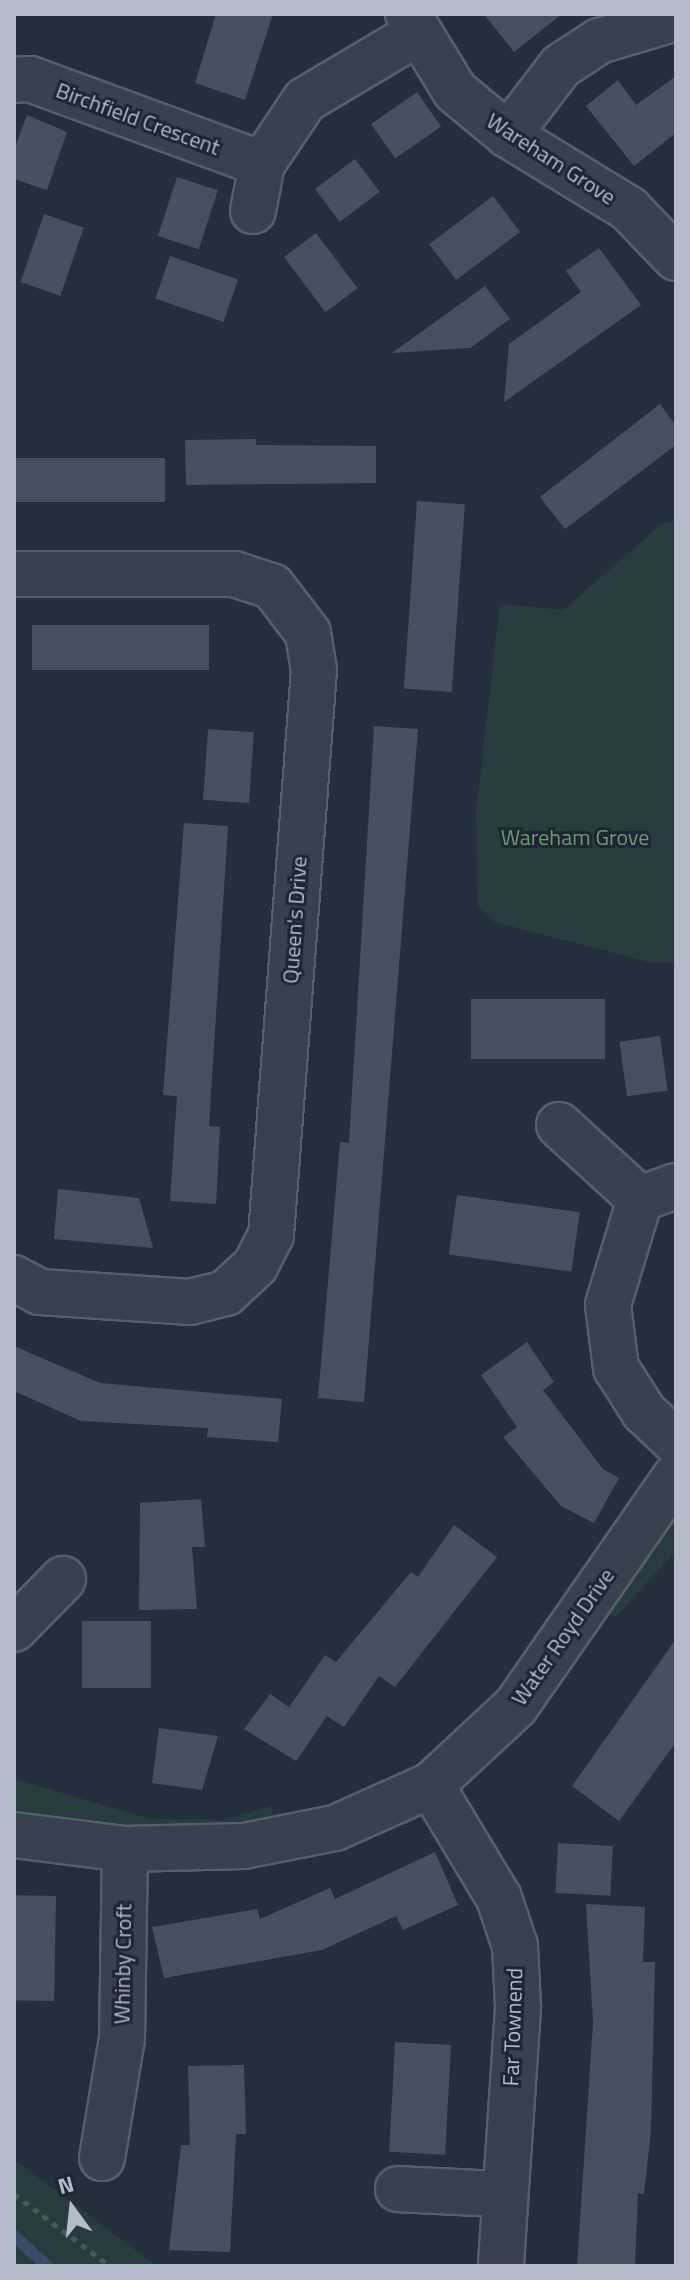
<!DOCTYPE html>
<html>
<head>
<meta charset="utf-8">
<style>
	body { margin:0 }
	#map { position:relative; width:690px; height:2280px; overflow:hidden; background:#242f3e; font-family:"Titillium Web",sans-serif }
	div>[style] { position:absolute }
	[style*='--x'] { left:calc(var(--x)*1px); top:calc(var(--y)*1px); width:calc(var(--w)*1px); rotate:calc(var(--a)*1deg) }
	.green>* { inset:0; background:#263c3f }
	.stream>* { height:12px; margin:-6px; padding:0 6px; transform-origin:6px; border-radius:6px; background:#394c67 }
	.building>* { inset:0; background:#455162; transform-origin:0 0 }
	.path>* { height:5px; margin-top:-2.5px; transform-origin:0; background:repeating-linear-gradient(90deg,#44595c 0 6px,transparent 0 12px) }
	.roads { filter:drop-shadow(2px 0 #565f6c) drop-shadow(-2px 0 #565f6c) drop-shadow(0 2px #565f6c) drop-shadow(0 -2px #565f6c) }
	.minor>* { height:44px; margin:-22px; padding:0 22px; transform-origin:22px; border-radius:22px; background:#38414e }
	span { translate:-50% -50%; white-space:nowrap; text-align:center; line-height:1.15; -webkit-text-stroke:6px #1d2633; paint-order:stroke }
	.street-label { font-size:22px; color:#b4bcc9 }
	.park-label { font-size:22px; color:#6b9a76 }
	.frame { position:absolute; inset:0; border:16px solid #b4bcc9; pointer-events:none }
	.north { position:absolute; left:32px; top:2168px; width:80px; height:80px; -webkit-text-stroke:6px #1d2633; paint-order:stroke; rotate:345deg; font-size:22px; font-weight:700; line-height:32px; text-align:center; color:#b4bcc9 }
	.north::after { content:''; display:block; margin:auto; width:28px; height:36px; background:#b4bcc9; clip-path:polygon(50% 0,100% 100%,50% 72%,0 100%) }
</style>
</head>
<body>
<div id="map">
	<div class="green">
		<div style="clip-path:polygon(676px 521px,676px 962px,652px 963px,495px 922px,478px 906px,476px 811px,500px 604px,563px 610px,663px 523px)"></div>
		<div style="clip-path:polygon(676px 1509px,676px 1551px,615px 1617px,605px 1611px)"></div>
		<div style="clip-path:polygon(14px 1779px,151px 1819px,222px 1820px,272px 1806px,273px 1819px,132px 1830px,74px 1825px,14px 1813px)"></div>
		<div style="clip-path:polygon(14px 2159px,157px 2266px,14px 2266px)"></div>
	</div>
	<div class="stream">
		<div style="--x:14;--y:2236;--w:45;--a:42.3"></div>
	</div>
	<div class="building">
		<div style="clip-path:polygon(216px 14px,273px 14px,245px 100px,195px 83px)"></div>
		<div style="clip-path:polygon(484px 14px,562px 14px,514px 52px)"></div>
		<div style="clip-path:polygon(676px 76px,676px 133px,634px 166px,586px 106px,618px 80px,636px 105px)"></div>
		<div style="left:417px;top:92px;width:42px;height:56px;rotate:55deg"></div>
		<div style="clip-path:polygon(27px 115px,67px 132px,47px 190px,14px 179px,14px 150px)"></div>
		<div style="left:355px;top:159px;width:41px;height:50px;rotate:53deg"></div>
		<div style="left:177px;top:177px;width:43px;height:62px;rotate:18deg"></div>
		<div style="left:493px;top:196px;width:45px;height:80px;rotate:53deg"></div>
		<div style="left:44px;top:214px;width:42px;height:72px;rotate:19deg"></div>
		<div style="left:316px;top:233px;width:69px;height:40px;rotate:53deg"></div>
		<div style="clip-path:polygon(599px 248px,641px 305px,504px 402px,509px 344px,581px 292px,566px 271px)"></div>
		<div style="left:170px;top:256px;width:72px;height:45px;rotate:19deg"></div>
		<div style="clip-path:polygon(485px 286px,510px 319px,470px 348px,392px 353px)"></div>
		<div style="clip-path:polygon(660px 404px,676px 426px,676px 445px,565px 529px,540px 497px)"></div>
		<div style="clip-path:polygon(256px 439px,256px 445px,376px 446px,376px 483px,186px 485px,185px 440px)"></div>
		<div style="left:14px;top:458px;width:151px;height:44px"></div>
		<div style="left:417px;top:501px;width:48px;height:188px;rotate:4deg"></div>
		<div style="left:32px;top:625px;width:177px;height:45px"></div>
		<div style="clip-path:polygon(374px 726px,418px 729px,364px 1402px,318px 1398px,340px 1142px,349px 1143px)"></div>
		<div style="left:208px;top:729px;width:46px;height:71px;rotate:4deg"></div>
		<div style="clip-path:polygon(184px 823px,228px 826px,209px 1126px,220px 1127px,216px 1204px,170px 1201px,177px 1096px,163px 1095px)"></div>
		<div style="left:471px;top:999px;width:134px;height:60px"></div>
		<div style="left:660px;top:1036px;width:55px;height:41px;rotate:82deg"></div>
		<div style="clip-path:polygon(58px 1189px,139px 1198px,153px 1248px,54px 1239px)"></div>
		<div style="left:457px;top:1195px;width:124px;height:60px;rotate:8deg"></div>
		<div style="clip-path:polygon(527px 1342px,554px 1382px,543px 1390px,603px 1469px,619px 1478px,594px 1523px,561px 1506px,503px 1437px,517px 1427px,481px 1375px)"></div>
		<div style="clip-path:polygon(14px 1346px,100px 1383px,282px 1399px,278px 1442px,207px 1437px,208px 1428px,81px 1421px,14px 1391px)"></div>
		<div style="clip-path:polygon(201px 1499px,205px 1547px,192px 1547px,197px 1609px,139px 1610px,140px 1503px)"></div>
		<div style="clip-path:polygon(454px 1525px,497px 1557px,395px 1687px,379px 1676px,344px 1727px,327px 1716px,296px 1761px,244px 1729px,270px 1694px,289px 1707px,325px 1655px,336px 1662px,411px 1572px,418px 1577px)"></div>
		<div style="left:82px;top:1621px;width:69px;height:67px"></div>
		<div style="clip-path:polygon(676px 1639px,676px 1742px,619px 1821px,572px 1786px)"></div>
		<div style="clip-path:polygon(159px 1728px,218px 1736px,202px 1790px,152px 1783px)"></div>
		<div style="left:558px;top:1843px;width:55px;height:50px;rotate:3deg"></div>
		<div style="clip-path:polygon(435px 1852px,458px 1905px,403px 1930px,396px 1916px,322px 1950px,164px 1978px,152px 1927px,257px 1909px,260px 1919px,330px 1888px,335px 1899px)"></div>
		<div style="left:56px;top:1896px;width:105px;height:42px;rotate:91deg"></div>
		<div style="clip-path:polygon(586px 1904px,645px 1907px,643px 1962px,655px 1962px,651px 2131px,644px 2194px,638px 2193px,635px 2266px,577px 2266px,593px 2023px)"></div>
		<div style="left:395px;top:2042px;width:56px;height:110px;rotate:3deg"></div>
		<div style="clip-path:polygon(244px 2065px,246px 2134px,236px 2134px,230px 2252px,169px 2250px,181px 2145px,190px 2145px,188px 2066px)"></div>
	</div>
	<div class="path">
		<div style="--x:14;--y:2194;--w:120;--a:36.9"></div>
	</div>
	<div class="roads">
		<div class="minor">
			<div style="--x:408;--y:14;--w:90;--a:58.6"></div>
			<div style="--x:455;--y:91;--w:69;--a:39.7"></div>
			<div style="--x:508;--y:135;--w:142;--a:31.4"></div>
			<div style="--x:629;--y:209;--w:68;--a:46.2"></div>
			<div style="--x:14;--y:80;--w:16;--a:-4"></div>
			<div style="--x:30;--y:79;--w:247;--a:20.1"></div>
			<div style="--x:262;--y:164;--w:77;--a:-56.1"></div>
			<div style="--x:305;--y:100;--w:129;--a:-30.7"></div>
			<div style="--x:508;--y:135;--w:87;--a:-52.5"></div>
			<div style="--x:561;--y:66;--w:45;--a:-33.3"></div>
			<div style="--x:599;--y:41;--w:80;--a:-16.6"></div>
			<div style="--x:253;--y:211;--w:48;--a:-79.2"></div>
			<div style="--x:14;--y:574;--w:220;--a:0"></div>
			<div style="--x:234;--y:574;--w:40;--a:18"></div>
			<div style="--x:272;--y:586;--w:59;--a:52.5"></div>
			<div style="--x:308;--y:633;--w:37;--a:81"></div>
			<div style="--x:314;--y:670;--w:567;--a:94.35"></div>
			<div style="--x:271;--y:1235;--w:34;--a:117"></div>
			<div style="--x:256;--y:1265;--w:41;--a:137"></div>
			<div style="--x:226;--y:1293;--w:36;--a:166"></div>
			<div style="--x:191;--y:1302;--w:151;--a:-176.2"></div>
			<div style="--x:40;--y:1292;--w:30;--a:-152"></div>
			<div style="--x:559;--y:1125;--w:110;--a:42.4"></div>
			<div style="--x:640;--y:1199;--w:111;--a:106.8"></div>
			<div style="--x:608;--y:1305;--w:64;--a:82.8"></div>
			<div style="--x:616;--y:1368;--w:52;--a:57.5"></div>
			<div style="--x:644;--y:1412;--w:44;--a:43.2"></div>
			<div style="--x:640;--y:1199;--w:38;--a:-20"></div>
			<div style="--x:14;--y:1629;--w:70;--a:-45.6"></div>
			<div style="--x:431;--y:1785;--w:132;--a:59"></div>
			<div style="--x:499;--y:1898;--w:51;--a:71.6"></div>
			<div style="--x:515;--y:1946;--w:62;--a:87.2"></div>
			<div style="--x:518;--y:2008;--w:259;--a:93.8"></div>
			<div style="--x:14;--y:1835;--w:112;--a:7.2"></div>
			<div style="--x:125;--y:1849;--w:119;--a:-1.4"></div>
			<div style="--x:244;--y:1846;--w:93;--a:-11.2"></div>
			<div style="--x:335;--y:1828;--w:105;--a:-24.1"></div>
			<div style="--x:431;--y:1785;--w:116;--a:-42.9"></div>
			<div style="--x:516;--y:1706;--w:280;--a:-55.2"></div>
			<div style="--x:102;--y:2158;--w:121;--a:-80.5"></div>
			<div style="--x:122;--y:2039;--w:190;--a:-89.1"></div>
			<div style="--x:398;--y:2189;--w:104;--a:2.8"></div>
		</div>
	</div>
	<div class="street-label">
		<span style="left:138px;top:119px;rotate:20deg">Birchfield Crescent</span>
		<span style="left:551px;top:159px;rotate:33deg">Wareham Grove</span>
		<span style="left:295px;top:920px;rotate:-86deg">Queen's Drive</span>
		<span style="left:563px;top:1637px;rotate:-55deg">Water Royd Drive</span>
		<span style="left:123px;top:1964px;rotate:-89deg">Whinby Croft</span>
		<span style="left:513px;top:2027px;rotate:-88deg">Far Townend</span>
	</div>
	<div class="park-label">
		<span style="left:575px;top:838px">Wareham Grove</span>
	</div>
	<div class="frame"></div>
	<div class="north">N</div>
</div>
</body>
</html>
